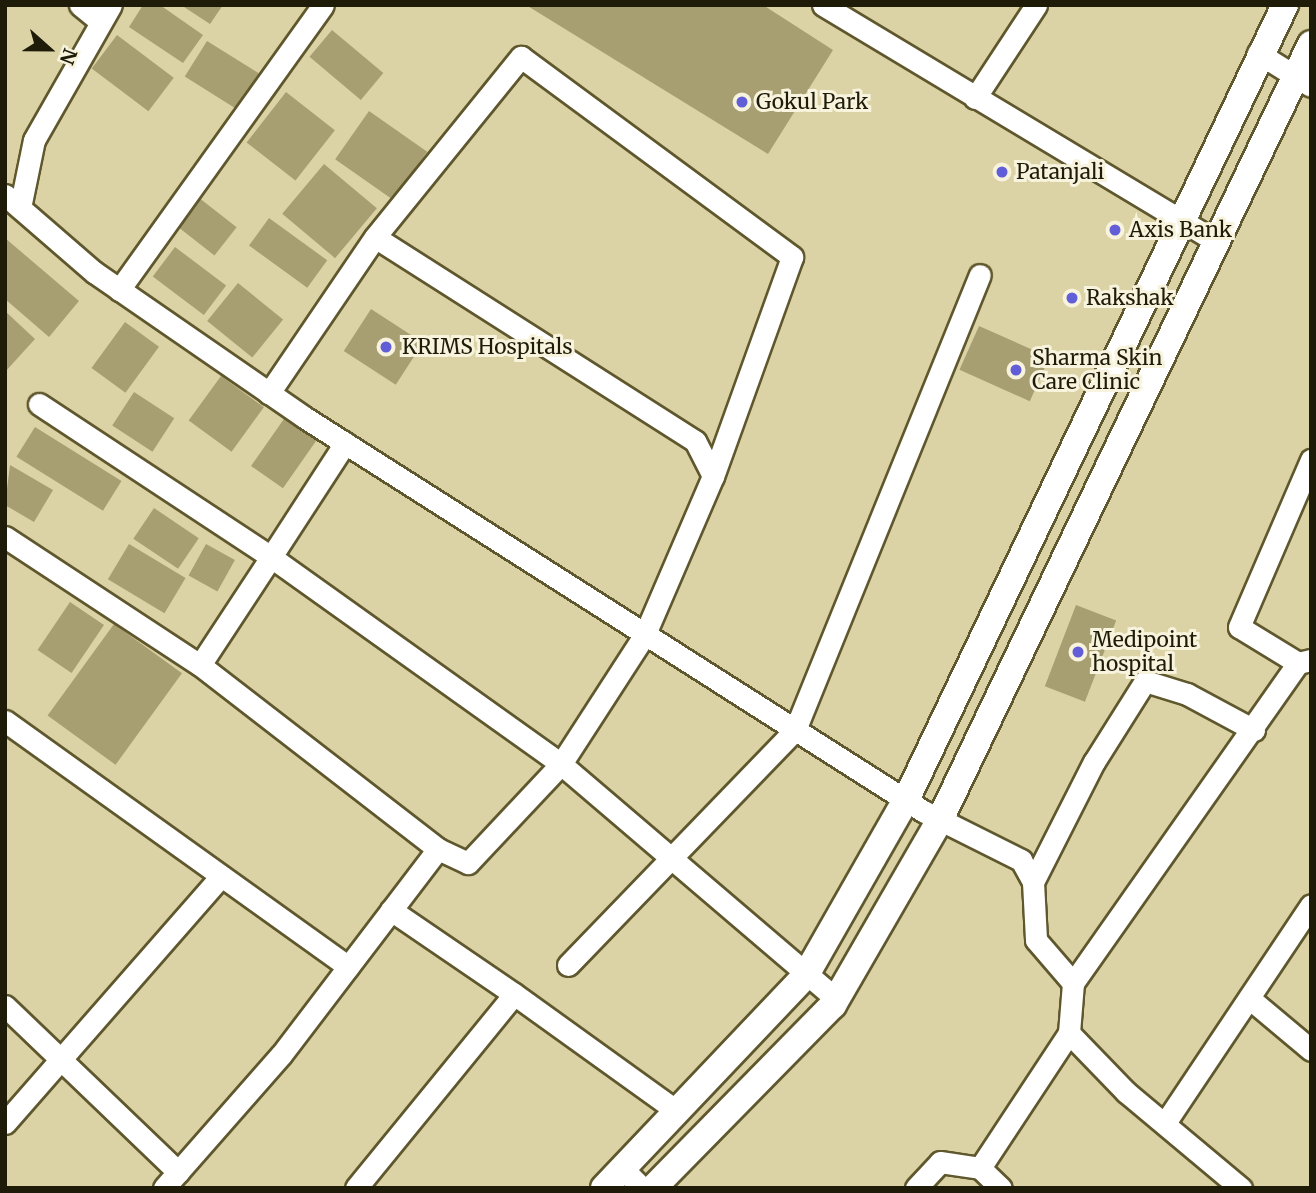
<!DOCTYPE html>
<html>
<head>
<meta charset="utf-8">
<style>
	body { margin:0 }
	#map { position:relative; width:1316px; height:1193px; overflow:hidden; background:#dbd3a5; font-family:Merriweather,serif }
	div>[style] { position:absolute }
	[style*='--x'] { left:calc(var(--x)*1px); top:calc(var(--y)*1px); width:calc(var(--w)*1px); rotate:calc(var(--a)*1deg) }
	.building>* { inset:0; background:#a79f72; transform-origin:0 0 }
	.roads { filter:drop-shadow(2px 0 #5f572d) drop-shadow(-2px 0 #5f572d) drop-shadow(0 2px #5f572d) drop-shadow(0 -2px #5f572d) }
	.minor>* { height:21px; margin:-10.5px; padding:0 10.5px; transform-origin:10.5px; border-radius:10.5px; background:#fff }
	.tertiary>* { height:26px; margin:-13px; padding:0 13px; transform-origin:13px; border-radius:13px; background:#fff }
	.dots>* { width:19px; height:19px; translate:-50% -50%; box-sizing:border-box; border:4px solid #f7f3dc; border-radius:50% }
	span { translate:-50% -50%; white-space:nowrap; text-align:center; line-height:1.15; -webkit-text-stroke:6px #f7f3dc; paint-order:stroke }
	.poi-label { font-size:21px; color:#1e1b09 }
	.left { translate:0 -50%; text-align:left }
	.frame { position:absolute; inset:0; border:7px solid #1e1b09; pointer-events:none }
	.north { position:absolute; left:14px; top:14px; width:70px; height:70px; -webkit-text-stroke:5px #f7f3dc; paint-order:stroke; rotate:111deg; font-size:19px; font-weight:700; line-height:28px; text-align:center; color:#1e1b09 }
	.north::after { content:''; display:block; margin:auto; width:24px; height:32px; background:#1e1b09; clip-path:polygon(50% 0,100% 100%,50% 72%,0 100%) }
</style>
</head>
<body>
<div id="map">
	<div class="building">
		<div style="clip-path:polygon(143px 5px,160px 5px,203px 35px,183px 63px,129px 27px)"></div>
		<div style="clip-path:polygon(181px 5px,223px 5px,210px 24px)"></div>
		<div style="clip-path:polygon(526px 5px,763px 5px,833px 50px,768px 154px)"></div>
		<div style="left:332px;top:30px;width:67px;height:35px;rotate:40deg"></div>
		<div style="left:117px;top:35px;width:71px;height:42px;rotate:37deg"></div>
		<div style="left:207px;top:41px;width:61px;height:42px;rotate:32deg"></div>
		<div style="left:286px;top:92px;width:62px;height:64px;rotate:38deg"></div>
		<div style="left:369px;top:111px;width:71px;height:59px;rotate:35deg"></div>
		<div style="left:324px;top:164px;width:69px;height:65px;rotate:40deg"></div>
		<div style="left:198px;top:197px;width:49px;height:36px;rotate:38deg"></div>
		<div style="left:269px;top:218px;width:72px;height:34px;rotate:36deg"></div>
		<div style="clip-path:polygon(5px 238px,79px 301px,49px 337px,5px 299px)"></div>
		<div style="left:175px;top:247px;width:64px;height:37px;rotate:37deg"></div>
		<div style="left:238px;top:283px;width:58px;height:49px;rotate:39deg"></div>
		<div style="left:371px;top:309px;width:62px;height:50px;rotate:33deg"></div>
		<div style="clip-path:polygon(5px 311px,35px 339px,5px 372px)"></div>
		<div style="left:125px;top:322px;width:42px;height:57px;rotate:36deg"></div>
		<div style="left:979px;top:326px;width:77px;height:48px;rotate:24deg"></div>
		<div style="left:221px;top:376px;width:53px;height:55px;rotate:36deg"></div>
		<div style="left:134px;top:392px;width:48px;height:40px;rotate:33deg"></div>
		<div style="left:286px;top:416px;width:39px;height:61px;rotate:35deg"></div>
		<div style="left:35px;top:427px;width:102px;height:35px;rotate:32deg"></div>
		<div style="clip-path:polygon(10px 465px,53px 490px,34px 522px,5px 505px)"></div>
		<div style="left:154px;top:508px;width:54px;height:37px;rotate:34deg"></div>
		<div style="left:129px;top:544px;width:66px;height:41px;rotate:31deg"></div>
		<div style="left:206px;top:544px;width:33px;height:36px;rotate:29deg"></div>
		<div style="left:70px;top:602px;width:41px;height:58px;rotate:34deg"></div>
		<div style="left:1076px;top:605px;width:43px;height:87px;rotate:21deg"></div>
		<div style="left:114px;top:624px;width:84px;height:113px;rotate:36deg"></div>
	</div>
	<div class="roads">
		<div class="minor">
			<div style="--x:80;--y:5;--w:26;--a:39"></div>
			<div style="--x:823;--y:5;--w:458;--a:31"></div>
			<div style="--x:1258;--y:53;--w:62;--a:31.9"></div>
			<div style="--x:975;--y:98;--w:111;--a:-56.7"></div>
			<div style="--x:5;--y:195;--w:118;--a:40.9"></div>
			<div style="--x:94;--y:272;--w:255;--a:34.6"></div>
			<div style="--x:304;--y:417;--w:734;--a:32.48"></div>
			<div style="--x:923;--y:811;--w:110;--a:26.6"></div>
			<div style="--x:1021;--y:860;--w:25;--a:61"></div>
			<div style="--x:1033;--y:882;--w:58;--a:87"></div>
			<div style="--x:1036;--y:940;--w:57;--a:49.3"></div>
			<div style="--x:1073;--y:983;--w:50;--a:94.6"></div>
			<div style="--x:1069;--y:1033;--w:82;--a:46"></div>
			<div style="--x:1126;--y:1092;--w:150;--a:39.9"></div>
			<div style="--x:20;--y:208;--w:69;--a:-78.4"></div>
			<div style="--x:34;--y:140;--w:155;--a:-60.3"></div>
			<div style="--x:375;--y:237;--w:232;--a:-51"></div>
			<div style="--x:521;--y:57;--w:337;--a:36.4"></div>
			<div style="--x:792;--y:257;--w:233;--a:109.8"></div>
			<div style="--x:119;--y:290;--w:350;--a:-54.4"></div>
			<div style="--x:39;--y:404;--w:278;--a:33.4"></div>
			<div style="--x:271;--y:557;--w:129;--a:123.3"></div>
			<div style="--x:345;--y:443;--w:136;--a:123"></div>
			<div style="--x:271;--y:557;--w:356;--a:35.5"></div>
			<div style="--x:561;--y:764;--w:362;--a:40.5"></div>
			<div style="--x:5;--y:537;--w:233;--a:33.3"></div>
			<div style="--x:200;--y:665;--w:301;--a:37.7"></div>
			<div style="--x:1298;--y:663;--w:69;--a:-148.6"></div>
			<div style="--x:1239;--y:627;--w:182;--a:-66.7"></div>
			<div style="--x:5;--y:721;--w:422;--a:35.6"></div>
			<div style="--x:1033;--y:882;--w:135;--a:-63.1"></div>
			<div style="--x:1094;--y:762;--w:96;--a:-57.8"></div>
			<div style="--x:1145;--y:681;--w:44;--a:17.2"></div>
			<div style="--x:1187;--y:694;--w:76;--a:28.2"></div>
			<div style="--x:568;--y:965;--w:327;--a:-46"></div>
			<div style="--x:795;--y:730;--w:491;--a:-67.9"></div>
			<div style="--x:1073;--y:983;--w:391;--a:-54.9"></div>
			<div style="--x:1298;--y:663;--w:13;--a:-13"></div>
			<div style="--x:514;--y:994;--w:201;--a:35.7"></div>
			<div style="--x:1249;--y:998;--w:81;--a:40"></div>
			<div style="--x:5;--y:1006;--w:240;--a:43.8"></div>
			<div style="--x:5;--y:1123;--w:328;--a:-48.8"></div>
			<div style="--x:1165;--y:1123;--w:262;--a:-56.2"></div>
			<div style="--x:622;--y:1168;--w:28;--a:45"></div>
			<div style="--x:980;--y:1168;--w:29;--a:44"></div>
			<div style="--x:164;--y:1188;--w:177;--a:-48.7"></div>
			<div style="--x:281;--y:1055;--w:259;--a:-52.7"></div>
			<div style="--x:438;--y:849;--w:33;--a:25"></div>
			<div style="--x:468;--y:863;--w:136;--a:-46.8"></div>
			<div style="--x:561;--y:764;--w:155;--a:-57.1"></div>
			<div style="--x:645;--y:634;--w:172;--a:-66.7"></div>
			<div style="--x:713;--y:476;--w:39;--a:-117"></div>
			<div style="--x:695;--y:441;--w:379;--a:-147.5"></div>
			<div style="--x:375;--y:237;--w:189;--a:124.2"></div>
			<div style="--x:356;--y:1188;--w:250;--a:-50.8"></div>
			<div style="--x:514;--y:994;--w:149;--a:-145.7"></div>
			<div style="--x:916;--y:1188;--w:35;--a:-47"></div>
			<div style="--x:940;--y:1162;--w:40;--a:8.5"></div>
			<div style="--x:980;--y:1168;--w:162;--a:-56.6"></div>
		</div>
		<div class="tertiary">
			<div style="--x:604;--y:1188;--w:294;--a:-46.5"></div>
			<div style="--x:806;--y:975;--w:202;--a:-60.3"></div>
			<div style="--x:906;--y:800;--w:881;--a:-64.51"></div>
			<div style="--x:653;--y:1188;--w:257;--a:-45.5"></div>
			<div style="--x:833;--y:1005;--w:214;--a:-60"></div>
			<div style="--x:940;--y:820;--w:860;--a:-64.45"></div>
		</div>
	</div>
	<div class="dots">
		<div style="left:742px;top:102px;background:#615ed7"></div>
		<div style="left:1002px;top:172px;background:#615ed7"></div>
		<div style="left:1115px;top:230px;background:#615ed7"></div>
		<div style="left:1072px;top:298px;background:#615ed7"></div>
		<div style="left:386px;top:347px;background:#615ed7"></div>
		<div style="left:1016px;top:370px;background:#615ed7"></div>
		<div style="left:1078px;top:652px;background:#615ed7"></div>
	</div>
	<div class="poi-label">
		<span class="left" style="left:756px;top:102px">Gokul Park</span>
		<span class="left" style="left:1016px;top:172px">Patanjali</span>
		<span class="left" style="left:1129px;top:230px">Axis Bank</span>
		<span class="left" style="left:1086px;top:298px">Rakshak</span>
		<span class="left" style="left:402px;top:347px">KRIMS Hospitals</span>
		<span class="left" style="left:1032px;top:370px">Sharma Skin<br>Care Clinic</span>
		<span class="left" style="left:1092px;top:652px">Medipoint<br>hospital</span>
	</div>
	<div class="frame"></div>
	<div class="north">N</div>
</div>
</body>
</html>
